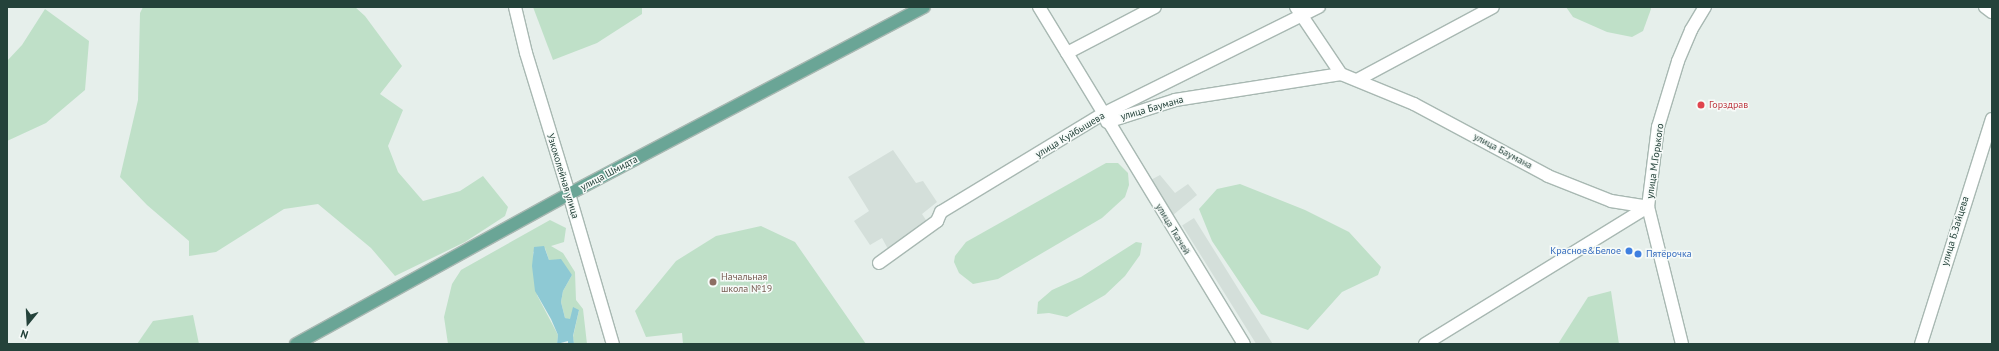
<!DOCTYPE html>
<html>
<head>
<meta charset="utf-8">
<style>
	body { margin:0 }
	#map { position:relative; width:1999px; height:351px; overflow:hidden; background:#e6efeb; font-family:"PT Sans",sans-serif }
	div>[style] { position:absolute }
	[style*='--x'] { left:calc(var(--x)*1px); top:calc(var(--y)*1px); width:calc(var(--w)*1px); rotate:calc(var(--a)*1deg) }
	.built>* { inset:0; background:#d4dfda; transform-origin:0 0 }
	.green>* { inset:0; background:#bfe0c8 }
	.water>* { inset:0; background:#8ec9d4 }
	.roads { filter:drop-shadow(1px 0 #a8b8b2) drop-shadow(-1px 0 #a8b8b2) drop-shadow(0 1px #a8b8b2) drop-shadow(0 -1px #a8b8b2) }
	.minor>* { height:12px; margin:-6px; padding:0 6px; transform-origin:6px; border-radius:6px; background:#fff }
	.tertiary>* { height:12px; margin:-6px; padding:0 6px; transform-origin:6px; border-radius:6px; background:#fff }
	.primary>* { height:12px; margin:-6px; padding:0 6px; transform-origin:6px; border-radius:6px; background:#6aa596 }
	.dots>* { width:11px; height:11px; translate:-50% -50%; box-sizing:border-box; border:2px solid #f7fbf9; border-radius:50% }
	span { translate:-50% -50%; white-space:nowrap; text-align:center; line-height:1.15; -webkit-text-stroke:3px #f7fbf9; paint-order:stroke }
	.health-label { font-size:10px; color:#be3a42 }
	.left { translate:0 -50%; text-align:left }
	.street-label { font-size:10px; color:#24423a }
	.shop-label { font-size:10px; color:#366cbe }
	.right { translate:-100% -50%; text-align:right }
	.education-label { font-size:10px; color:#785e54 }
	.frame { position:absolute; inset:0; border:8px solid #24423a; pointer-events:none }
	.north { position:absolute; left:8px; top:303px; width:40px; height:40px; -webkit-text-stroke:3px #f7fbf9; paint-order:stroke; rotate:198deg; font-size:11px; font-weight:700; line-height:16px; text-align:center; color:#24423a }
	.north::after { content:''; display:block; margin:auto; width:14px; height:18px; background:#24423a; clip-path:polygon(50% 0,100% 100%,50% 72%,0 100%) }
</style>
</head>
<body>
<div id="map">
	<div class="built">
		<div style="clip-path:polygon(893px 150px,916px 183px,923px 181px,937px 202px,922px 214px,930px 226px,889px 251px,882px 238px,870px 245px,854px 221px,869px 211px,848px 177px)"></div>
		<div style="clip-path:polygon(1160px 175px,1175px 193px,1188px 184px,1197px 195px,1172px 216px,1149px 181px)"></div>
		<div style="left:1194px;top:218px;width:149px;height:14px;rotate:58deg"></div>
	</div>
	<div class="green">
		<div style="clip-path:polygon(143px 7px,355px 7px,365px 16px,402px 66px,380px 94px,403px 110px,388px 146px,398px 172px,423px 201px,460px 191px,483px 176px,508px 207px,505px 216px,465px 242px,395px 276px,371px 248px,318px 204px,284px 209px,216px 252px,189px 256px,189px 241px,147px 205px,120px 177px,138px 100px,140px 13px)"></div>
		<div style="clip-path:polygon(533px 7px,642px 7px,642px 14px,597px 43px,553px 60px)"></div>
		<div style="clip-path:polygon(1566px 7px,1651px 7px,1651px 9px,1643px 31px,1632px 37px,1607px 32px,1573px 17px)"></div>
		<div style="clip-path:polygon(45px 9px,89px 41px,85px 90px,46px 123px,7px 141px,7px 61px,22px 45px)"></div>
		<div style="clip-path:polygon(1106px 163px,1118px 163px,1128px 173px,1129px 185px,1125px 197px,1102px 218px,998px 279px,973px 284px,959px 273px,954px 262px,955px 256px,966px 242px)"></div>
		<div style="clip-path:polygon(1240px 184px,1305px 210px,1349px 232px,1381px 267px,1378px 275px,1342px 292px,1308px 330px,1261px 314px,1212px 241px,1199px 209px,1217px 189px)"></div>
		<div style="clip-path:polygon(550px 220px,566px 228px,564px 242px,551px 246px,563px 253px,575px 272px,576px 300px,583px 309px,587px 344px,574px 344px,573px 337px,579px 310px,570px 320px,565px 318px,561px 302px,563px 291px,572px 275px,549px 260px,545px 248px,533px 252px,537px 295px,558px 335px,557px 344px,448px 344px,444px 317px,452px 284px,461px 270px)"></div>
		<div style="clip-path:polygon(761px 226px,795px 242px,866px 344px,683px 344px,682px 333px,646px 337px,635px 311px,676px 261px,716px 236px)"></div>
		<div style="clip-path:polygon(1136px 242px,1142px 243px,1140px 255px,1125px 276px,1105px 295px,1067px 317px,1049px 313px,1037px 314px,1038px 302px,1052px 290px,1081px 277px)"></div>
		<div style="clip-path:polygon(1611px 291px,1619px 344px,1558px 344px,1588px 297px)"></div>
		<div style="clip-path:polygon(193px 315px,199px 344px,137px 344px,153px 321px)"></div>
	</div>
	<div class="water">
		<div style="clip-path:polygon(544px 246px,549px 260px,561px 259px,572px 275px,563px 291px,561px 302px,565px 318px,570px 319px,573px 307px,579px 310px,573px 336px,574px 344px,568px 344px,568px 341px,557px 344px,558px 335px,551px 319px,535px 291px,532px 266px,534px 247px)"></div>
	</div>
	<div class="roads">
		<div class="minor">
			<div style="--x:1039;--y:7;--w:394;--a:58.7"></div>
			<div style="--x:1296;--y:7;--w:81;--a:56.1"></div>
			<div style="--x:1985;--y:7;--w:9;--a:36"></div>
			<div style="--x:1067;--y:53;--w:99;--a:-27.6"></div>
			<div style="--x:1357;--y:80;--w:154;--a:-28.2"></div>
			<div style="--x:1107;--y:122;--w:71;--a:-17.9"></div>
			<div style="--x:1175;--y:100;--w:168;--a:-8.9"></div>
			<div style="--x:1341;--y:74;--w:79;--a:22.3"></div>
			<div style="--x:1414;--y:104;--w:152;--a:28.2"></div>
			<div style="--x:1548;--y:176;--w:68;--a:21.6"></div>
			<div style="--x:1611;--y:201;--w:37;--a:9"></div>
			<div style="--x:569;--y:194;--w:156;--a:73.7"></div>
			<div style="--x:879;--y:263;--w:72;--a:-35.9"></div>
			<div style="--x:937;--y:221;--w:10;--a:-66"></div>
			<div style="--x:941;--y:212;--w:189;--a:-31.2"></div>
			<div style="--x:1103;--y:114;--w:241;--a:-26.4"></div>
			<div style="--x:1425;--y:344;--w:262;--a:-31.6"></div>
			<div style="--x:1682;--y:344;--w:141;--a:-103.9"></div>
			<div style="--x:1648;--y:207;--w:81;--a:-82.9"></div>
			<div style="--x:1658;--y:127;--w:69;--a:-73.1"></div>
			<div style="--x:1678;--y:61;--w:34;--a:-67"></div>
			<div style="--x:1691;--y:30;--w:27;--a:-59"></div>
			<div style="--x:1921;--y:344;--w:236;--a:-72.5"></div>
		</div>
		<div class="tertiary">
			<div style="--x:515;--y:7;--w:47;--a:76.6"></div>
			<div style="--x:526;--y:53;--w:147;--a:73"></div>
		</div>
		<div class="primary">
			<div style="--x:296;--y:344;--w:311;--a:-28.8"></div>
			<div style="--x:569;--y:194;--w:401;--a:-27.8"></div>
		</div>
	</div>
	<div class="dots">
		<div style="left:1701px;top:105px;background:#e0444e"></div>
		<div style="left:1629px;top:251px;background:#3f7fe0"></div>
		<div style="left:1638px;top:254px;background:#3f7fe0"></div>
		<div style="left:713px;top:282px;background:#8d6e63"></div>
	</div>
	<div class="health-label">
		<span class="left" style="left:1709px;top:105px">Горздрав</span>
	</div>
	<div class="street-label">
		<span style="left:1152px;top:108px;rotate:-16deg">улица Баумана</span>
		<span style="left:1070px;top:135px;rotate:-31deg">улица Куйбышева</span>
		<span style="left:1503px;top:151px;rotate:28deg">улица Баумана</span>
		<span style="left:1655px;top:161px;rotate:-82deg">улица М.Горького</span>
		<span style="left:609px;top:173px;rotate:-28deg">улица Шмидта</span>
		<span style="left:563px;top:176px;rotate:73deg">Узкоколейная улица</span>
		<span style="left:1173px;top:229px;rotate:59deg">улица Ткачей</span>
		<span style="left:1955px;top:231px;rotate:-73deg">улица Б.Зайцева</span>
	</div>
	<div class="shop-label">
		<span class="right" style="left:1621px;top:251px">Красное&amp;Белое</span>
		<span class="left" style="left:1646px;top:254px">Пятёрочка</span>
	</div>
	<div class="education-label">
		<span class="left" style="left:721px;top:282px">Начальная<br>школа №19</span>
	</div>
	<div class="frame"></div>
	<div class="north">N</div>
</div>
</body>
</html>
